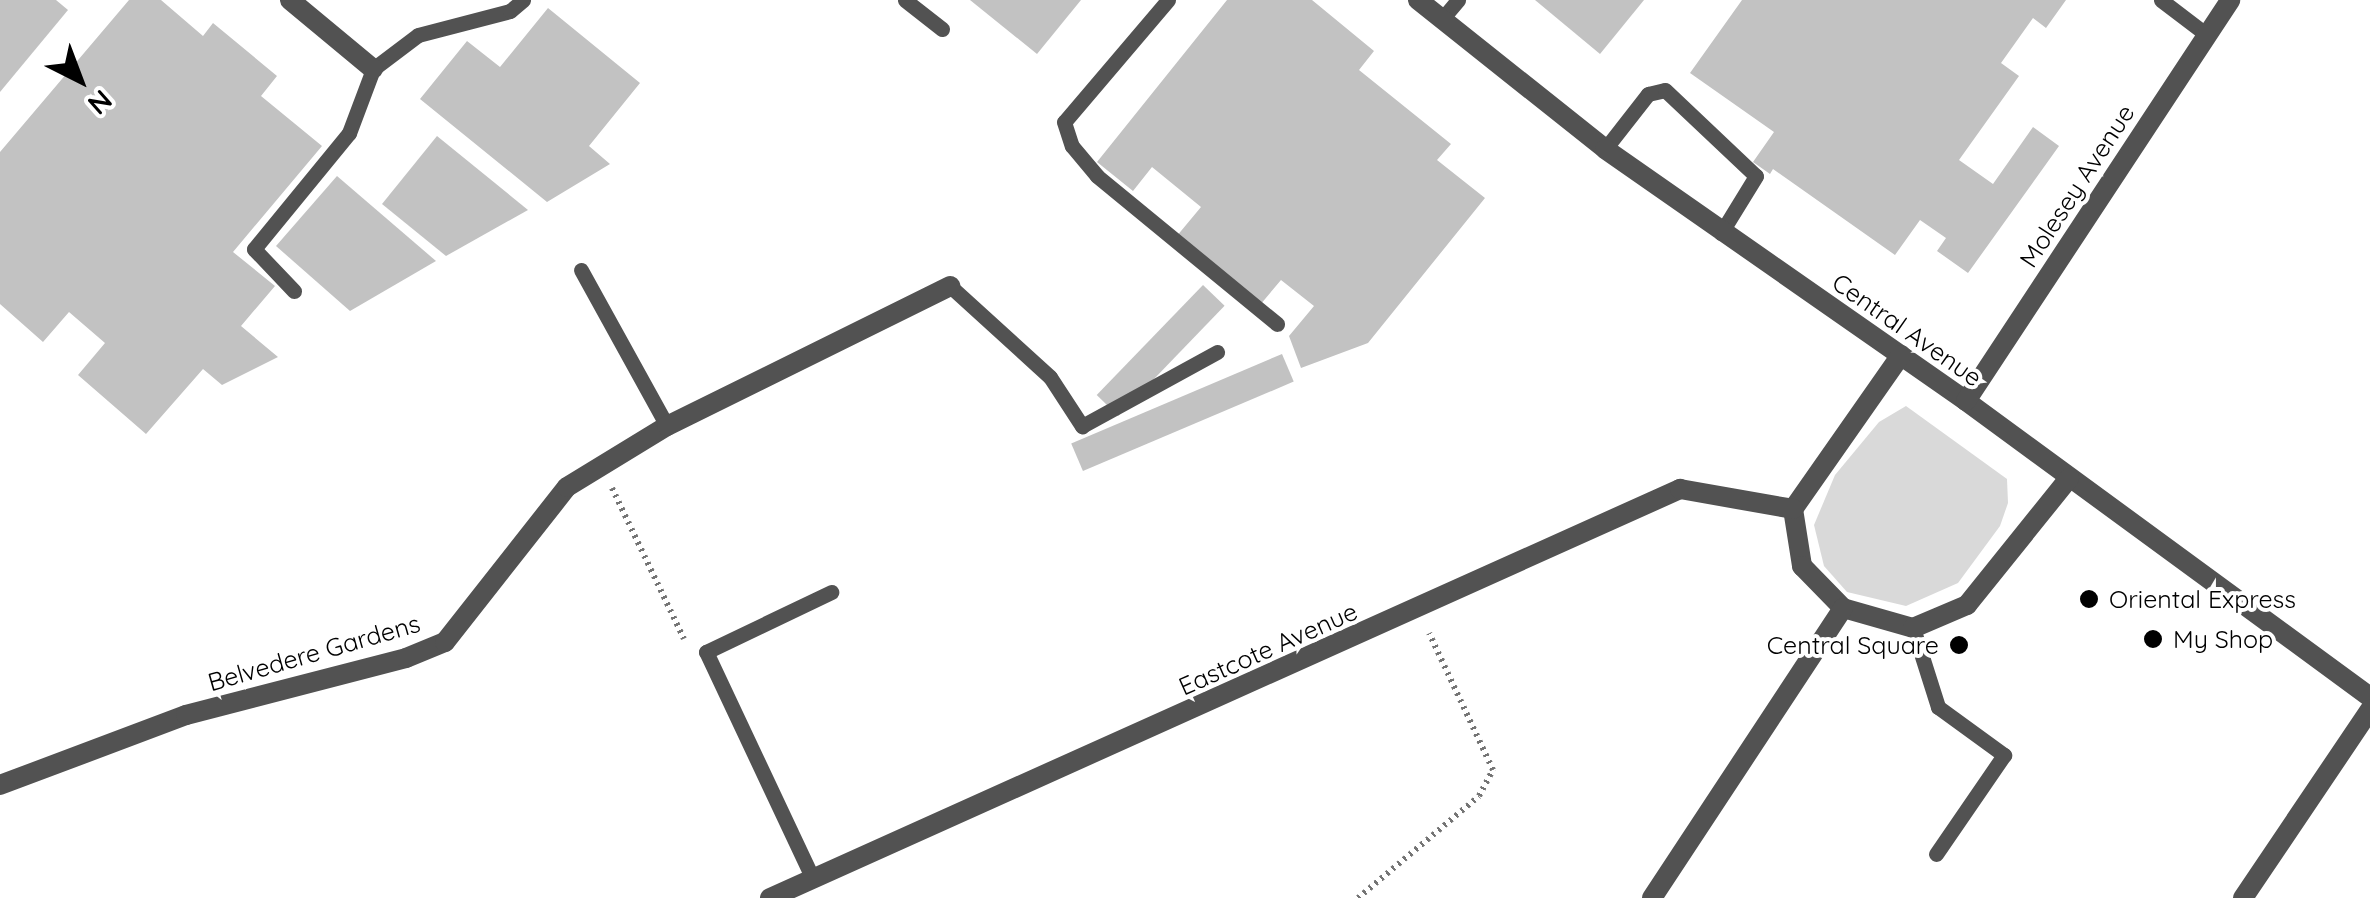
<!DOCTYPE html>
<html>
<head>
<meta charset="utf-8">
<style>
	body { margin:0 }
	#map { position:relative; width:2370px; height:898px; overflow:hidden; background:#fff; font-family:Quicksand,sans-serif }
	div>[style] { position:absolute }
	[style*='--x'] { left:calc(var(--x)*1px); top:calc(var(--y)*1px); width:calc(var(--w)*1px); rotate:calc(var(--a)*1deg) }
	.green>* { inset:0; background:#d9d9d9 }
	.building>* { inset:0; background:#c2c2c2; transform-origin:0 0 }
	.path>* { height:6px; margin-top:-3px; transform-origin:0; background:repeating-linear-gradient(90deg,#747474 0 2.5px,transparent 0 7.5px) }
	.lane>* { height:15px; margin:-7.5px; padding:0 7.5px; transform-origin:7.5px; border-radius:7.5px; background:#525252 }
	.street>* { height:20px; margin:-10px; padding:0 10px; transform-origin:10px; border-radius:10px; background:#525252 }
	.dots>* { width:28px; height:28px; translate:-50% -50%; box-sizing:border-box; border:5px solid #fff; border-radius:50% }
	span { translate:-50% -50%; white-space:nowrap; text-align:center; line-height:1.15; -webkit-text-stroke:8px #fff; paint-order:stroke }
	.street-label { font-size:25px; color:#000 }
	.poi-label { font-size:25px; color:#000 }
	.left { translate:0 -50%; text-align:left }
	.right { translate:-100% -50%; text-align:right }
	.north { position:absolute; left:30px; top:30px; width:100px; height:100px; -webkit-text-stroke:8px #fff; paint-order:stroke; rotate:138deg; font-size:28px; font-weight:700; line-height:40px; text-align:center; color:#000 }
	.north::after { content:''; display:block; margin:auto; width:35px; height:45px; background:#000; clip-path:polygon(50% 0,100% 100%,50% 72%,0 100%) }
</style>
</head>
<body>
<div id="map">
	<div class="green">
		<div style="clip-path:polygon(1906px 406px,2007px 479px,2008px 503px,2000px 526px,1958px 583px,1906px 606px,1847px 592px,1824px 566px,1814px 525px,1835px 475px,1879px 422px)"></div>
	</div>
	<div class="building">
		<div style="clip-path:polygon(0 0,56px 0,68px 10px,0 92px)"></div>
		<div style="clip-path:polygon(129px 0,161px 0,203px 36px,213px 23px,277px 76px,261px 96px,322px 146px,233px 252px,275px 286px,241px 326px,278px 357px,222px 385px,203px 369px,146px 434px,78px 375px,105px 343px,69px 312px,43px 342px,0 304px,0 152px)"></div>
		<div style="clip-path:polygon(970px 0,1081px 0,1037px 54px)"></div>
		<div style="clip-path:polygon(1227px 0,1312px 0,1374px 51px,1359px 70px,1451px 144px,1437px 160px,1485px 198px,1368px 343px,1301px 368px,1289px 336px,1314px 306px,1281px 280px,1260px 305px,1176px 237px,1201px 207px,1152px 167px,1133px 191px,1097px 162px)"></div>
		<div style="clip-path:polygon(1535px 0,1644px 0,1600px 54px)"></div>
		<div style="clip-path:polygon(1742px 0,2066px 0,2046px 28px,2033px 18px,2001px 63px,2019px 76px,1959px 160px,1993px 184px,2033px 127px,2059px 146px,1968px 273px,1937px 251px,1946px 238px,1920px 220px,1895px 255px,1773px 169px,1770px 174px,1753px 162px,1774px 132px,1690px 73px)"></div>
		<div style="clip-path:polygon(548px 8px,640px 83px,589px 146px,610px 164px,547px 202px,420px 99px,467px 41px,500px 67px)"></div>
		<div style="clip-path:polygon(437px 136px,528px 210px,446px 256px,382px 204px)"></div>
		<div style="clip-path:polygon(337px 176px,436px 261px,350px 311px,276px 246px)"></div>
		<div style="left:1203px;top:285px;width:30px;height:153px;rotate:44deg"></div>
		<div style="left:1282px;top:354px;width:30px;height:229px;rotate:67deg"></div>
	</div>
	<div class="path">
		<div style="--x:612;--y:488;--w:167;--a:64.5"></div>
		<div style="--x:1358;--y:898;--w:158;--a:-40.1"></div>
		<div style="--x:1479;--y:796;--w:30;--a:-62"></div>
		<div style="--x:1493;--y:770;--w:151;--a:-115"></div>
	</div>
	<div class="lane">
		<div style="--x:905;--y:0;--w:47;--a:38.1"></div>
		<div style="--x:1168;--y:0;--w:160;--a:130.4"></div>
		<div style="--x:1064;--y:122;--w:25;--a:72"></div>
		<div style="--x:1072;--y:146;--w:39;--a:50"></div>
		<div style="--x:1097;--y:176;--w:233;--a:39.4"></div>
		<div style="--x:2161;--y:0;--w:58;--a:37.3"></div>
		<div style="--x:1442;--y:19;--w:25;--a:-50"></div>
		<div style="--x:1605;--y:149;--w:70;--a:-52"></div>
		<div style="--x:1648;--y:94;--w:17;--a:-13"></div>
		<div style="--x:1665;--y:90;--w:125;--a:43.4"></div>
		<div style="--x:1756;--y:176;--w:67;--a:121.6"></div>
		<div style="--x:581;--y:270;--w:178;--a:61.1"></div>
		<div style="--x:950;--y:286;--w:135;--a:42.3"></div>
		<div style="--x:1050;--y:377;--w:59;--a:56.9"></div>
		<div style="--x:1082;--y:426;--w:154;--a:-28.7"></div>
		<div style="--x:294;--y:291;--w:58;--a:-133.6"></div>
		<div style="--x:254;--y:249;--w:150;--a:-50.7"></div>
		<div style="--x:349;--y:133;--w:68;--a:-69.4"></div>
		<div style="--x:373;--y:69;--w:56;--a:-37.1"></div>
		<div style="--x:418;--y:35;--w:95;--a:-14.6"></div>
		<div style="--x:510;--y:11;--w:17;--a:-40"></div>
		<div style="--x:1913;--y:628;--w:83;--a:72.4"></div>
		<div style="--x:1938;--y:707;--w:82;--a:36"></div>
		<div style="--x:2004;--y:755;--w:120;--a:124.5"></div>
		<div style="--x:813;--y:879;--w:251;--a:-115.2"></div>
		<div style="--x:706;--y:652;--w:139;--a:-25.6"></div>
	</div>
	<div class="street">
		<div style="--x:290;--y:0;--w:108;--a:39.7"></div>
		<div style="--x:1418;--y:0;--w:239;--a:38.5"></div>
		<div style="--x:1605;--y:149;--w:440;--a:34.9"></div>
		<div style="--x:1966;--y:401;--w:501;--a:36.23"></div>
		<div style="--x:1901;--y:355;--w:188;--a:125"></div>
		<div style="--x:1793;--y:509;--w:58;--a:81"></div>
		<div style="--x:1802;--y:566;--w:59;--a:45.7"></div>
		<div style="--x:1843;--y:608;--w:73;--a:15.9"></div>
		<div style="--x:1913;--y:628;--w:59;--a:-23.1"></div>
		<div style="--x:1967;--y:605;--w:163;--a:-51.2"></div>
		<div style="--x:1966;--y:401;--w:480;--a:-56.6"></div>
		<div style="--x:0;--y:785;--w:199;--a:-20.6"></div>
		<div style="--x:186;--y:715;--w:227;--a:-14.5"></div>
		<div style="--x:406;--y:658;--w:42;--a:-22.3"></div>
		<div style="--x:445;--y:642;--w:197;--a:-51.8"></div>
		<div style="--x:567;--y:487;--w:117;--a:-31.4"></div>
		<div style="--x:667;--y:426;--w:316;--a:-26.3"></div>
		<div style="--x:770;--y:898;--w:998;--a:-24.2"></div>
		<div style="--x:1680;--y:489;--w:115;--a:10"></div>
		<div style="--x:1652;--y:898;--w:347;--a:-56.6"></div>
		<div style="--x:2243;--y:898;--w:227;--a:-56"></div>
	</div>
	<div class="dots">
		<div style="left:2089px;top:599px;background:#000"></div>
		<div style="left:2153px;top:639px;background:#000"></div>
		<div style="left:1959px;top:645px;background:#000"></div>
	</div>
	<div class="street-label">
		<span style="left:2077px;top:186px;rotate:-57deg">Molesey Avenue</span>
		<span style="left:1907px;top:330px;rotate:35deg">Central Avenue</span>
		<span style="left:1268px;top:649px;rotate:-24deg">Eastcote Avenue</span>
		<span style="left:314px;top:653px;rotate:-16deg">Belvedere Gardens</span>
	</div>
	<div class="poi-label">
		<span class="left" style="left:2109px;top:599px">Oriental Express</span>
		<span class="left" style="left:2173px;top:639px">My Shop</span>
		<span class="right" style="left:1939px;top:645px">Central Square</span>
	</div>
	<div class="north">N</div>
</div>
</body>
</html>
